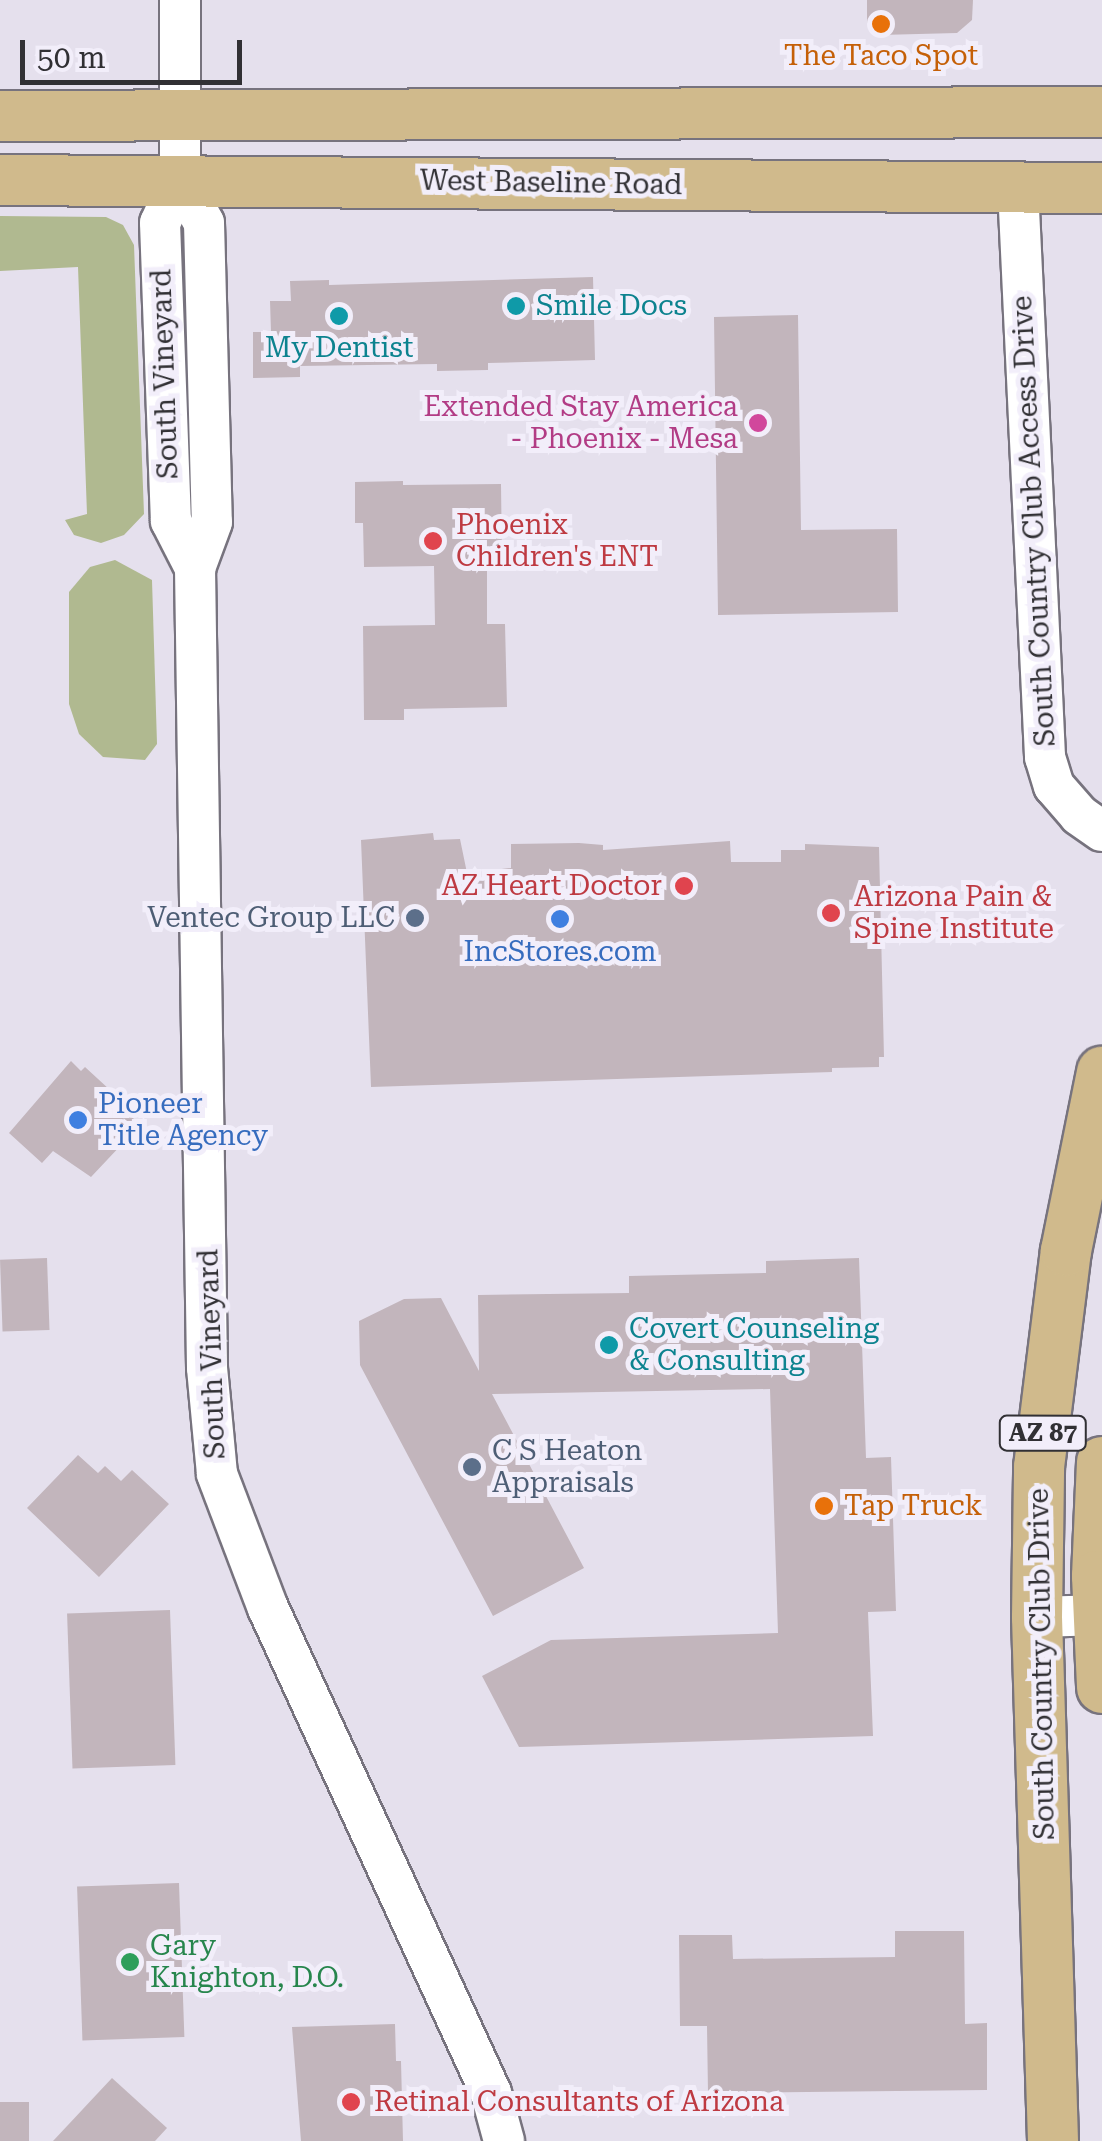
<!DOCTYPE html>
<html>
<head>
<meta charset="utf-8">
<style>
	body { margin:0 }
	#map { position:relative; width:1102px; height:2141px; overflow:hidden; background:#e5e0ed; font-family:"Roboto Serif",serif }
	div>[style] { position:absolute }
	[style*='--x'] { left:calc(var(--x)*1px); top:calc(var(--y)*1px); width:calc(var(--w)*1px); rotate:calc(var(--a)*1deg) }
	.green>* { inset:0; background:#b0b990 }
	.building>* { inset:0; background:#c2b5bc; transform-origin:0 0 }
	.roads { filter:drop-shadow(2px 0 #77737e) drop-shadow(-2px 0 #77737e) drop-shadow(0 2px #77737e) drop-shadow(0 -2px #77737e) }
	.minor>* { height:40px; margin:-20px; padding:0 20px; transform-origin:20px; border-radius:20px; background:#fff }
	.major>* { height:50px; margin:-25px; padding:0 25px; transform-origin:25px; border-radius:25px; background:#d0ba8c }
	.dots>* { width:28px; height:28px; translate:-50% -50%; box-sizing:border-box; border:5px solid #f2eefa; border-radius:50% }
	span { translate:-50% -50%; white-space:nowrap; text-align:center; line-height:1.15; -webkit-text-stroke:10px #f2eefa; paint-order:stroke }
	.shield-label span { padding:2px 8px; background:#f2eefa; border:2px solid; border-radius:8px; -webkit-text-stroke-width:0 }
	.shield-label { font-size:25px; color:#313034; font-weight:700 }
	.food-label { font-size:28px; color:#c56008 }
	.left { translate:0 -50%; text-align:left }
	.street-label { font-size:28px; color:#313034 }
	.culture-label { font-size:28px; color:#0d838f }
	.hotel-label { font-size:28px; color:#b23c85 }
	.right { translate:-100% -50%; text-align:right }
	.health-label { font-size:28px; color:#be3a42 }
	.service-label { font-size:28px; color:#4e5e75 }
	.shop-label { font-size:28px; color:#366cbe }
	.leisure-label { font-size:28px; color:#27864d }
	.scale { position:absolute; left:20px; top:40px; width:222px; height:45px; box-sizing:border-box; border:5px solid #313034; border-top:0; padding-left:12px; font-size:30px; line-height:35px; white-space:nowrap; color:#313034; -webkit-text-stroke:8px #f2eefa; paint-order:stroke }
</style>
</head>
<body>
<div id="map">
	<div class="green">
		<div style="clip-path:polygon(0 216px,106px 217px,123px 225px,134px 245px,144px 514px,124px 535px,101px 543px,74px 535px,65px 520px,87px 514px,78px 267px,0 271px)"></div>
		<div style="clip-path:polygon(115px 560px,152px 580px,157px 744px,145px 760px,103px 757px,79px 734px,69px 704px,69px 592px,90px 567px)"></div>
	</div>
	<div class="building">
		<div style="clip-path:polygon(867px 0,973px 0,972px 20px,957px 33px,880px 35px,867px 23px)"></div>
		<div style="clip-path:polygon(593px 277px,595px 360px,488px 363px,488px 370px,437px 371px,437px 364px,300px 366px,300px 377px,253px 378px,253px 332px,271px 332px,270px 301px,291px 301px,290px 281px,329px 280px,329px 285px)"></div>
		<div style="clip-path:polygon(798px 315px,801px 530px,897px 529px,898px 612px,718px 615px,714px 317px)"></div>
		<div style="clip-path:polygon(403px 481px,403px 485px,501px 484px,502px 560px,487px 560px,487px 624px,505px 624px,507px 707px,404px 709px,404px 720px,364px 720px,363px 626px,435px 625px,434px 566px,364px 567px,363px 523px,355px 523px,355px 482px)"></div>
		<div style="clip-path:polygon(433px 833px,434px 840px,460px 839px,467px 873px,511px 868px,511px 844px,579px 843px,603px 845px,603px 850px,730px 841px,731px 862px,781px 862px,781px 850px,805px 850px,805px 844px,879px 847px,884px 1057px,879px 1057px,879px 1067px,832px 1068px,832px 1072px,371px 1087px,361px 840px)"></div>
		<div style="clip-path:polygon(71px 1061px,81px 1071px,85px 1067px,135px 1113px,131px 1116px,140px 1125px,91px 1177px,53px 1151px,42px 1163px,9px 1133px)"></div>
		<div style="left:47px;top:1258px;width:72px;height:47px;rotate:88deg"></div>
		<div style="clip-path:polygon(859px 1258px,866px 1458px,891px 1457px,896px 1611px,868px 1612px,873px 1736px,519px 1747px,482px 1676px,551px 1640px,778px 1633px,770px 1389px,492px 1394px,584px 1568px,493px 1616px,360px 1365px,359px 1321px,404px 1299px,441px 1298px,479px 1371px,478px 1295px,629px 1293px,629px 1276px,766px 1273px,766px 1261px)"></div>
		<div style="clip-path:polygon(78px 1455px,98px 1473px,105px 1466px,121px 1481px,132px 1470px,169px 1504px,99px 1577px,27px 1508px)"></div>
		<div style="left:170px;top:1610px;width:155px;height:103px;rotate:88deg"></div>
		<div style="left:179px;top:1883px;width:154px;height:102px;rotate:88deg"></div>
		<div style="clip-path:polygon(895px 1931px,964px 1931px,965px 2024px,987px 2023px,987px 2090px,708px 2093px,707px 2026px,680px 2026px,679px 1935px,732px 1935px,733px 1959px,895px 1957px)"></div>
		<div style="clip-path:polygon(395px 2024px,396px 2061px,401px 2061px,403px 2141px,301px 2141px,292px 2027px)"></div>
		<div style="clip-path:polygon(112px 2078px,167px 2128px,155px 2141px,53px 2141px)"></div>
		<div style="left:0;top:2102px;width:29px;height:39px"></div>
	</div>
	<div class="roads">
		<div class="minor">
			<div style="--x:180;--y:0;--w:180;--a:90"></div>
			<div style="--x:180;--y:180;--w:49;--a:60.8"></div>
			<div style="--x:204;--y:223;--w:299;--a:88.5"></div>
			<div style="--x:212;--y:522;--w:49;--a:110.3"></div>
			<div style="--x:195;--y:568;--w:800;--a:89.14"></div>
			<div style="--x:207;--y:1368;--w:106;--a:84.6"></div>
			<div style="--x:217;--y:1474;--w:143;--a:69.2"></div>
			<div style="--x:268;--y:1608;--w:534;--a:65.31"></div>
			<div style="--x:491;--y:2093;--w:50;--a:74.8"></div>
			<div style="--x:180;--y:180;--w:47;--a:114.9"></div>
			<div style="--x:160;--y:223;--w:298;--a:87.9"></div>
			<div style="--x:171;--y:521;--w:53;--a:62.9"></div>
			<div style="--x:1018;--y:188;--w:570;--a:87.28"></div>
			<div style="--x:1045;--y:757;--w:30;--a:73"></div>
			<div style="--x:1054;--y:786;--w:38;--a:49"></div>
			<div style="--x:1079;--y:815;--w:28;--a:35"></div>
			<div style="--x:1037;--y:1617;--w:65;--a:-1.8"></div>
		</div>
		<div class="major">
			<div style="--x:0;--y:116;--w:1102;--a:-0.21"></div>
			<div style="--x:0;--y:180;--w:1102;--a:0.42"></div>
			<div style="--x:1102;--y:1462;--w:114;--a:92.5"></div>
			<div style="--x:1097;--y:1576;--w:112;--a:87.4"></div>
			<div style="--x:1053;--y:2141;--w:524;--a:-91.75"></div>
			<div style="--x:1037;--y:1617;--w:150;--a:-89.2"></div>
			<div style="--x:1039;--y:1467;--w:218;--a:-82.9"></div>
			<div style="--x:1066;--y:1251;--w:183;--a:-78.6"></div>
		</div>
	</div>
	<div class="dots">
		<div style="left:881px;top:24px;background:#e8710a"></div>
		<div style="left:516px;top:306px;background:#0f9aa8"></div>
		<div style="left:339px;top:316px;background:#0f9aa8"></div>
		<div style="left:758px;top:423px;background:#d1479c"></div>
		<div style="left:433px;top:541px;background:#e0444e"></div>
		<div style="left:684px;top:886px;background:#e0444e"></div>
		<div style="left:831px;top:913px;background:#e0444e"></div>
		<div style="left:415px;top:918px;background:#5c6f8a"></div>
		<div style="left:560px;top:919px;background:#3f7fe0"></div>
		<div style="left:78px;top:1120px;background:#3f7fe0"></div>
		<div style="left:609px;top:1345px;background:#0f9aa8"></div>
		<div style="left:472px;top:1467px;background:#5c6f8a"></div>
		<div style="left:824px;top:1506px;background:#e8710a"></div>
		<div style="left:130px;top:1962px;background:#2e9e5b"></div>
		<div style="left:351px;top:2102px;background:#e0444e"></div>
	</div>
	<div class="shield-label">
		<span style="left:1043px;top:1433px">AZ 87</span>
	</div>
	<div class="food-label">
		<span style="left:881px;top:56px">The Taco Spot</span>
		<span class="left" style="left:844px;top:1506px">Tap Truck</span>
	</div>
	<div class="street-label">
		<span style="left:551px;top:183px;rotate:1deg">West Baseline Road</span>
		<span style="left:165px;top:374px;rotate:-92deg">South Vineyard</span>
		<span style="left:1034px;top:521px;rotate:-93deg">South Country Club Access Drive</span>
		<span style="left:212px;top:1354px;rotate:-92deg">South Vineyard</span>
		<span style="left:1042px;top:1664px;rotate:-91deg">South Country Club Drive</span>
	</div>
	<div class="culture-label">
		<span class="left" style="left:536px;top:306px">Smile Docs</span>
		<span style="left:339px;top:348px">My Dentist</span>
		<span class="left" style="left:629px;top:1345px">Covert Counseling<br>&amp; Consulting</span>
	</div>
	<div class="hotel-label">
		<span class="right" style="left:738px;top:423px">Extended Stay America<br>- Phoenix - Mesa</span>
	</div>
	<div class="health-label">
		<span class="left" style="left:456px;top:541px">Phoenix<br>Children's ENT</span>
		<span class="right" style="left:662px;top:886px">AZ Heart Doctor</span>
		<span class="left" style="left:854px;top:913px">Arizona Pain &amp;<br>Spine Institute</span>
		<span class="left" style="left:374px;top:2102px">Retinal Consultants of Arizona</span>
	</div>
	<div class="service-label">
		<span class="right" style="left:395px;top:918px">Ventec Group LLC</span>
		<span class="left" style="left:492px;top:1467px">C S Heaton<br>Appraisals</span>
	</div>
	<div class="shop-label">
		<span style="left:560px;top:952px">IncStores.com</span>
		<span class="left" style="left:98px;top:1120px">Pioneer<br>Title Agency</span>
	</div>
	<div class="leisure-label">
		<span class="left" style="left:150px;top:1962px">Gary<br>Knighton, D.O.</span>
	</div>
	<div class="scale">50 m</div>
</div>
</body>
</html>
